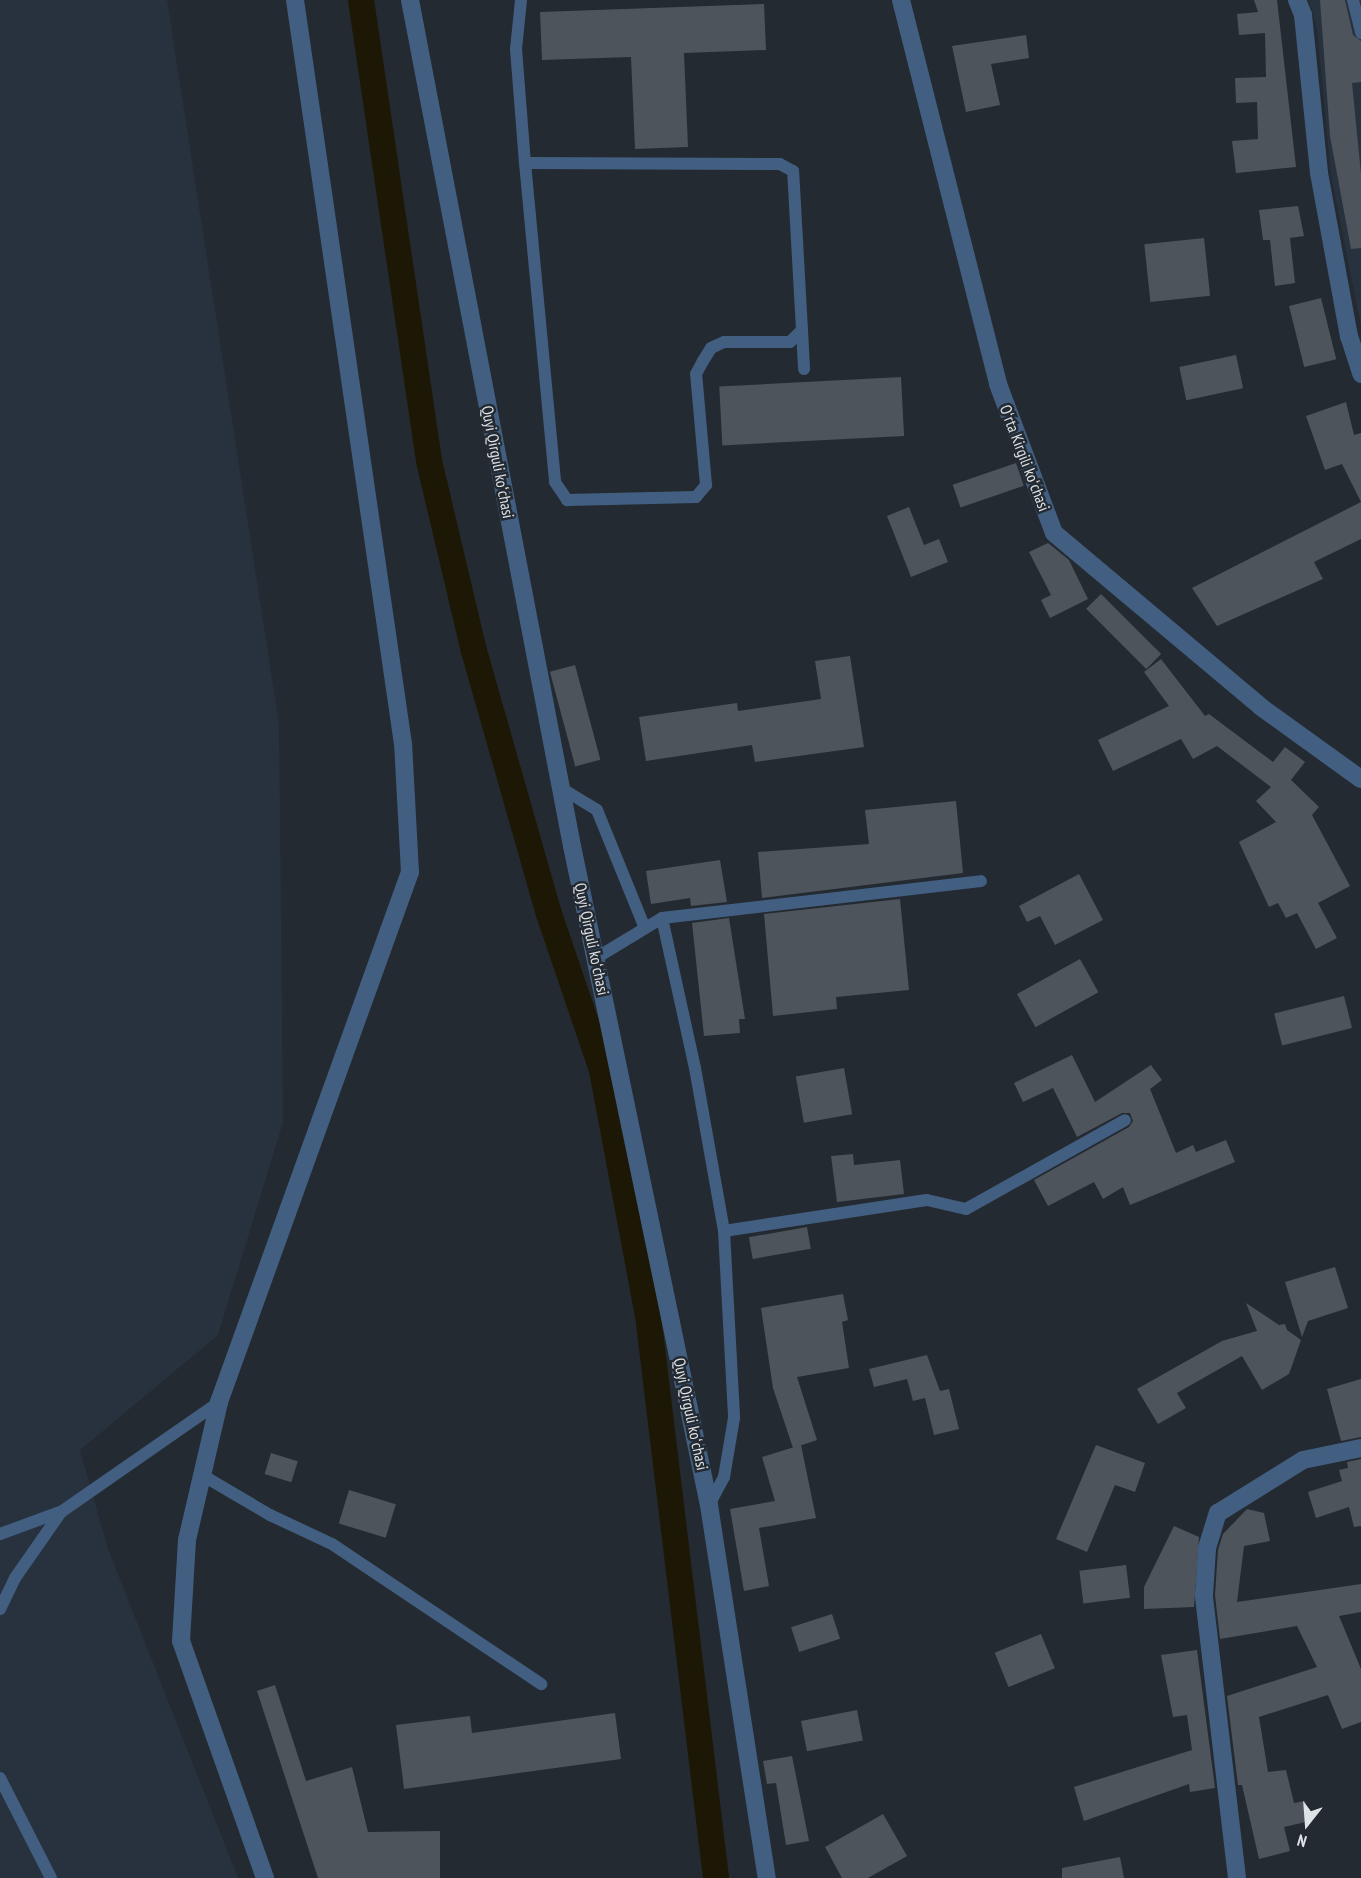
<!DOCTYPE html>
<html>
<head>
<meta charset="utf-8">
<style>
	body { margin:0 }
	#map { position:relative; width:1361px; height:1878px; overflow:hidden; background:#242a31; font-family:"PT Sans Narrow",sans-serif }
	div>[style] { position:absolute }
	[style*='--x'] { left:calc(var(--x)*1px); top:calc(var(--y)*1px); width:calc(var(--w)*1px); rotate:calc(var(--a)*1deg) }
	.built>* { inset:0; background:#28323f }
	.canal>* { height:26px; margin:-13px; padding:0 13px; transform-origin:13px; border-radius:13px; background:#1d1805 }
	.building>* { inset:0; background:#4d545c; transform-origin:0 0 }
	.lane>* { height:12px; margin:-6px; padding:0 6px; transform-origin:6px; border-radius:6px; background:#425f81 }
	.street>* { height:18px; margin:-9px; padding:0 9px; transform-origin:9px; border-radius:9px; background:#425f81 }
	span { translate:-50% -50%; white-space:nowrap; text-align:center; line-height:1.15; -webkit-text-stroke:5px #242a31; paint-order:stroke }
	.street-label { font-size:16px; color:#dee3e8 }
	.north { position:absolute; left:1277px; top:1794px; width:60px; height:60px; -webkit-text-stroke:4px #242a31; paint-order:stroke; rotate:197deg; font-size:16px; font-weight:700; line-height:24px; text-align:center; color:#dee3e8 }
	.north::after { content:''; display:block; margin:auto; width:21px; height:27px; background:#dee3e8; clip-path:polygon(50% 0,100% 100%,50% 72%,0 100%) }
</style>
</head>
<body>
<div id="map">
	<div class="built">
		<div style="clip-path:polygon(0 0,167px 0,279px 724px,283px 1122px,218px 1335px,80px 1450px,108px 1549px,238px 1878px,0 1878px)"></div>
		<div style="clip-path:polygon(1309px 0,1361px 0,1361px 326px,1331px 175px,1317px 29px)"></div>
	</div>
	<div class="canal">
		<div style="--x:361;--y:0;--w:466;--a:81.6"></div>
		<div style="--x:429;--y:461;--w:195;--a:76.7"></div>
		<div style="--x:474;--y:651;--w:273;--a:74.1"></div>
		<div style="--x:549;--y:914;--w:165;--a:71.2"></div>
		<div style="--x:602;--y:1070;--w:249;--a:79.4"></div>
		<div style="--x:648;--y:1315;--w:567;--a:83.11"></div>
	</div>
	<div class="building">
		<div style="clip-path:polygon(1254px 0,1277px 0,1296px 167px,1236px 173px,1232px 141px,1258px 139px,1257px 102px,1236px 103px,1235px 78px,1266px 77px,1265px 33px,1239px 35px,1237px 14px,1258px 12px)"></div>
		<div style="clip-path:polygon(1320px 0,1345px 0,1353px 35px,1361px 41px,1361px 82px,1352px 83px,1361px 174px,1361px 248px,1351px 249px,1330px 136px)"></div>
		<div style="clip-path:polygon(764px 4px,766px 50px,684px 53px,688px 147px,635px 149px,631px 57px,542px 60px,540px 12px)"></div>
		<div style="clip-path:polygon(1026px 35px,1029px 58px,991px 64px,1000px 105px,966px 112px,952px 46px)"></div>
		<div style="clip-path:polygon(1298px 206px,1304px 236px,1290px 238px,1295px 283px,1275px 286px,1270px 240px,1263px 240px,1259px 210px)"></div>
		<div style="left:1204px;top:238px;width:58px;height:60px;rotate:84deg"></div>
		<div style="left:1321px;top:298px;width:63px;height:33px;rotate:76deg"></div>
		<div style="left:1236px;top:355px;width:34px;height:58px;rotate:78deg"></div>
		<div style="left:901px;top:377px;width:59px;height:182px;rotate:87deg"></div>
		<div style="clip-path:polygon(1346px 402px,1354px 435px,1361px 433px,1361px 539px,1314px 562px,1323px 579px,1217px 626px,1192px 588px,1361px 502px,1342px 464px,1325px 470px,1306px 416px)"></div>
		<div style="left:1016px;top:463px;width:24px;height:67px;rotate:71deg"></div>
		<div style="clip-path:polygon(909px 507px,924px 545px,939px 539px,948px 562px,911px 577px,887px 516px)"></div>
		<div style="clip-path:polygon(1048px 543px,1069px 560px,1088px 599px,1050px 618px,1041px 600px,1051px 595px,1029px 552px)"></div>
		<div style="left:1101px;top:594px;width:85px;height:21px;rotate:45deg"></div>
		<div style="clip-path:polygon(850px 656px,864px 747px,755px 762px,752px 745px,646px 761px,639px 717px,737px 703px,738px 711px,821px 699px,815px 661px)"></div>
		<div style="clip-path:polygon(1161px 659px,1205px 716px,1209px 714px,1273px 762px,1285px 747px,1305px 762px,1291px 780px,1319px 807px,1312px 815px,1350px 886px,1318px 903px,1337px 938px,1316px 949px,1297px 913px,1286px 918px,1278px 903px,1269px 907px,1239px 842px,1276px 822px,1256px 801px,1271px 787px,1217px 746px,1193px 759px,1181px 739px,1113px 771px,1098px 740px,1169px 706px,1144px 672px)"></div>
		<div style="left:575px;top:665px;width:98px;height:26px;rotate:75deg"></div>
		<div style="clip-path:polygon(956px 801px,963px 873px,762px 898px,758px 852px,869px 844px,865px 810px)"></div>
		<div style="clip-path:polygon(720px 860px,727px 902px,691px 906px,690px 898px,651px 904px,646px 871px)"></div>
		<div style="clip-path:polygon(1079px 874px,1103px 920px,1055px 945px,1040px 916px,1027px 922px,1019px 906px)"></div>
		<div style="clip-path:polygon(900px 899px,909px 990px,836px 997px,837px 1009px,773px 1016px,764px 914px)"></div>
		<div style="clip-path:polygon(729px 918px,745px 1019px,739px 1019px,740px 1033px,704px 1036px,692px 923px)"></div>
		<div style="left:1080px;top:959px;width:38px;height:72px;rotate:61deg"></div>
		<div style="left:1344px;top:996px;width:33px;height:72px;rotate:76deg"></div>
		<div style="clip-path:polygon(1072px 1055px,1095px 1102px,1151px 1065px,1162px 1080px,1150px 1089px,1176px 1153px,1193px 1145px,1196px 1152px,1226px 1140px,1235px 1162px,1130px 1205px,1123px 1187px,1103px 1199px,1094px 1182px,1048px 1206px,1034px 1180px,1129px 1127px,1133px 1121px,1130px 1113px,1122px 1113px,1077px 1137px,1053px 1088px,1023px 1102px,1014px 1083px)"></div>
		<div style="left:844px;top:1068px;width:47px;height:49px;rotate:80deg"></div>
		<div style="clip-path:polygon(853px 1154px,854px 1165px,900px 1160px,904px 1194px,837px 1202px,831px 1156px)"></div>
		<div style="left:807px;top:1227px;width:22px;height:59px;rotate:80deg"></div>
		<div style="clip-path:polygon(1335px 1267px,1348px 1308px,1308px 1321px,1302px 1337px,1285px 1282px)"></div>
		<div style="clip-path:polygon(843px 1294px,848px 1320px,842px 1322px,849px 1368px,797px 1377px,817px 1440px,793px 1448px,773px 1388px,761px 1308px)"></div>
		<div style="clip-path:polygon(1246px 1303px,1279px 1325px,1285px 1324px,1287px 1330px,1301px 1340px,1289px 1374px,1262px 1390px,1242px 1356px,1177px 1393px,1186px 1408px,1158px 1424px,1137px 1389px,1222px 1341px,1257px 1331px)"></div>
		<div style="clip-path:polygon(927px 1355px,940px 1391px,949px 1389px,959px 1429px,934px 1435px,925px 1398px,913px 1401px,907px 1379px,874px 1387px,869px 1369px)"></div>
		<div style="clip-path:polygon(1361px 1379px,1361px 1437px,1341px 1441px,1327px 1389px)"></div>
		<div style="clip-path:polygon(801px 1445px,816px 1518px,759px 1528px,769px 1586px,744px 1591px,730px 1509px,775px 1501px,762px 1457px)"></div>
		<div style="clip-path:polygon(1096px 1445px,1145px 1463px,1135px 1492px,1115px 1485px,1087px 1552px,1056px 1539px)"></div>
		<div style="left:271px;top:1453px;width:28px;height:22px;rotate:17deg"></div>
		<div style="clip-path:polygon(1361px 1459px,1361px 1526px,1354px 1527px,1349px 1507px,1316px 1518px,1308px 1492px,1342px 1481px,1339px 1470px,1348px 1468px,1347px 1462px)"></div>
		<div style="left:349px;top:1490px;width:49px;height:35px;rotate:17deg"></div>
		<div style="clip-path:polygon(1247px 1509px,1264px 1513px,1270px 1541px,1244px 1546px,1237px 1602px,1361px 1584px,1361px 1612px,1339px 1616px,1361px 1669px,1361px 1722px,1342px 1729px,1328px 1695px,1259px 1717px,1268px 1772px,1286px 1770px,1294px 1803px,1305px 1801px,1310px 1821px,1284px 1827px,1290px 1851px,1259px 1859px,1242px 1785px,1238px 1785px,1227px 1696px,1317px 1667px,1297px 1626px,1220px 1639px,1215px 1595px,1218px 1550px,1223px 1534px)"></div>
		<div style="clip-path:polygon(1174px 1526px,1199px 1537px,1194px 1607px,1144px 1609px,1144px 1587px)"></div>
		<div style="left:1126px;top:1565px;width:33px;height:47px;rotate:83deg"></div>
		<div style="left:832px;top:1614px;width:26px;height:43px;rotate:72deg"></div>
		<div style="left:1041px;top:1634px;width:37px;height:50px;rotate:68deg"></div>
		<div style="clip-path:polygon(1197px 1650px,1215px 1788px,1190px 1792px,1189px 1784px,1084px 1821px,1074px 1787px,1192px 1750px,1187px 1715px,1173px 1717px,1161px 1655px)"></div>
		<div style="clip-path:polygon(275px 1685px,306px 1781px,352px 1767px,368px 1832px,440px 1831px,440px 1878px,318px 1878px,257px 1691px)"></div>
		<div style="left:857px;top:1710px;width:31px;height:57px;rotate:79deg"></div>
		<div style="clip-path:polygon(615px 1713px,621px 1759px,404px 1789px,396px 1725px,470px 1716px,472px 1733px)"></div>
		<div style="clip-path:polygon(792px 1756px,809px 1841px,786px 1845px,776px 1783px,767px 1784px,763px 1761px)"></div>
		<div style="clip-path:polygon(883px 1814px,907px 1856px,868px 1878px,842px 1878px,825px 1847px)"></div>
		<div style="clip-path:polygon(1120px 1857px,1124px 1878px,1062px 1878px,1062px 1868px)"></div>
	</div>
	<div class="lane">
		<div style="--x:521;--y:0;--w:49;--a:95.8"></div>
		<div style="--x:516;--y:49;--w:114;--a:85.5"></div>
		<div style="--x:525;--y:163;--w:53;--a:84.6"></div>
		<div style="--x:530;--y:216;--w:267;--a:84.6"></div>
		<div style="--x:555;--y:482;--w:22;--a:56"></div>
		<div style="--x:567;--y:500;--w:129;--a:-1.3"></div>
		<div style="--x:696;--y:497;--w:16;--a:-50"></div>
		<div style="--x:706;--y:485;--w:111;--a:-95.1"></div>
		<div style="--x:696;--y:374;--w:15;--a:-62"></div>
		<div style="--x:703;--y:361;--w:15;--a:-58"></div>
		<div style="--x:711;--y:348;--w:14;--a:-25"></div>
		<div style="--x:724;--y:342;--w:66;--a:0"></div>
		<div style="--x:790;--y:342;--w:17;--a:-45"></div>
		<div style="--x:802;--y:330;--w:159;--a:-93.2"></div>
		<div style="--x:793;--y:171;--w:15;--a:-152"></div>
		<div style="--x:780;--y:164;--w:255;--a:-179.8"></div>
		<div style="--x:1353;--y:0;--w:34;--a:76"></div>
		<div style="--x:802;--y:330;--w:39;--a:87"></div>
		<div style="--x:561;--y:788;--w:42;--a:31.4"></div>
		<div style="--x:597;--y:810;--w:127;--a:67.9"></div>
		<div style="--x:662;--y:918;--w:154;--a:77.6"></div>
		<div style="--x:695;--y:1068;--w:166;--a:79.9"></div>
		<div style="--x:724;--y:1231;--w:187;--a:86.9"></div>
		<div style="--x:734;--y:1418;--w:60;--a:99.6"></div>
		<div style="--x:724;--y:1477;--w:32;--a:118"></div>
		<div style="--x:596;--y:958;--w:77;--a:-31.2"></div>
		<div style="--x:662;--y:918;--w:321;--a:-6.6"></div>
		<div style="--x:724;--y:1231;--w:205;--a:-8.7"></div>
		<div style="--x:927;--y:1200;--w:40;--a:13"></div>
		<div style="--x:966;--y:1209;--w:182;--a:-29.2"></div>
		<div style="--x:202;--y:1475;--w:79;--a:30.5"></div>
		<div style="--x:270;--y:1515;--w:68;--a:25.1"></div>
		<div style="--x:332;--y:1544;--w:252;--a:33.8"></div>
		<div style="--x:0;--y:1534;--w:64;--a:-20.1"></div>
		<div style="--x:0;--y:1609;--w:34;--a:-64"></div>
		<div style="--x:15;--y:1578;--w:80;--a:-55.1"></div>
		<div style="--x:61;--y:1512;--w:193;--a:-34.8"></div>
		<div style="--x:0;--y:1778;--w:112;--a:63"></div>
	</div>
	<div class="street">
		<div style="--x:410;--y:0;--w:861;--a:79.16"></div>
		<div style="--x:572;--y:846;--w:673;--a:78.26"></div>
		<div style="--x:709;--y:1505;--w:377;--a:81.2"></div>
		<div style="--x:901;--y:0;--w:396;--a:75.8"></div>
		<div style="--x:998;--y:384;--w:159;--a:69.4"></div>
		<div style="--x:1054;--y:533;--w:270;--a:40"></div>
		<div style="--x:1261;--y:707;--w:123;--a:35.8"></div>
		<div style="--x:1297;--y:0;--w:16;--a:68"></div>
		<div style="--x:1303;--y:15;--w:159;--a:84.2"></div>
		<div style="--x:1319;--y:173;--w:166;--a:79.6"></div>
		<div style="--x:1349;--y:336;--w:40;--a:72"></div>
		<div style="--x:265;--y:1878;--w:251;--a:-109.5"></div>
		<div style="--x:181;--y:1641;--w:101;--a:-86.6"></div>
		<div style="--x:187;--y:1540;--w:142;--a:-76.9"></div>
		<div style="--x:219;--y:1402;--w:563;--a:-70.18"></div>
		<div style="--x:410;--y:872;--w:128;--a:-93.1"></div>
		<div style="--x:403;--y:744;--w:752;--a:-98.26"></div>
		<div style="--x:1237;--y:1878;--w:285;--a:-96.7"></div>
		<div style="--x:1204;--y:1595;--w:47;--a:-86.3"></div>
		<div style="--x:1207;--y:1548;--w:37;--a:-73"></div>
		<div style="--x:1218;--y:1513;--w:100;--a:-31.9"></div>
		<div style="--x:1303;--y:1460;--w:59;--a:-11.7"></div>
	</div>
	<div class="street-label">
		<span style="left:1025px;top:458px;rotate:69deg">Oʻrta Kirgili koʻchasi</span>
		<span style="left:498px;top:462px;rotate:79deg">Quyi Qirguli koʻchasi</span>
		<span style="left:592px;top:939px;rotate:78deg">Quyi Qirguli koʻchasi</span>
		<span style="left:691px;top:1414px;rotate:78deg">Quyi Qirguli koʻchasi</span>
	</div>
	<div class="north">N</div>
</div>
</body>
</html>
